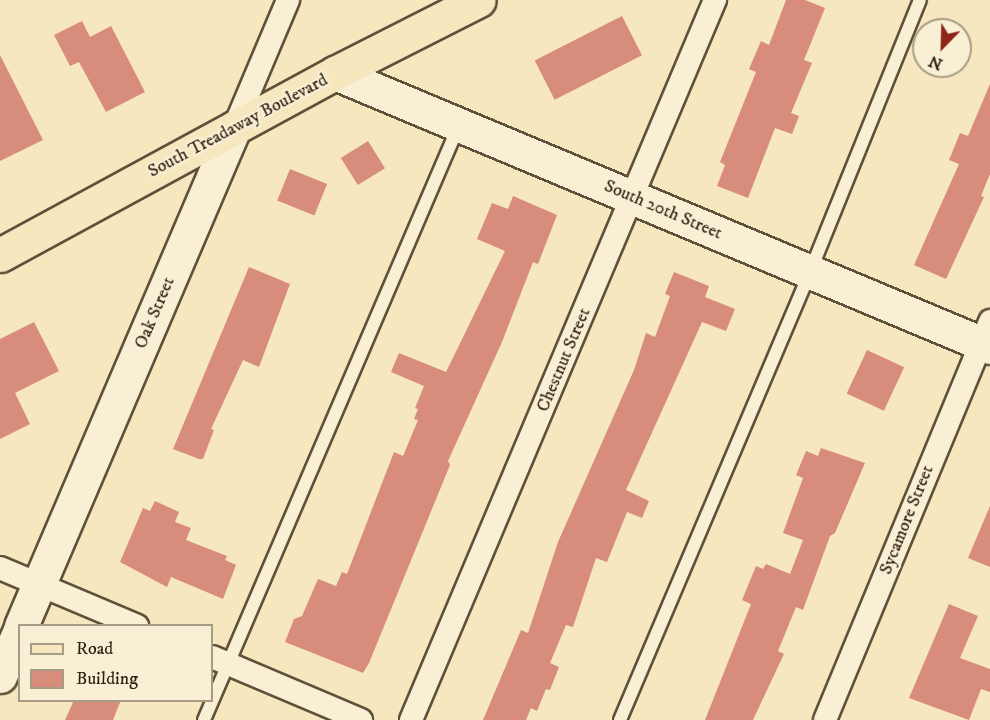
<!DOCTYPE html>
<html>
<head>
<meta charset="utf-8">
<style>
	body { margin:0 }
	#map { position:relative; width:990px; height:720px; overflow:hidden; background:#f6e7bf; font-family:"IM FELL DW Pica",serif }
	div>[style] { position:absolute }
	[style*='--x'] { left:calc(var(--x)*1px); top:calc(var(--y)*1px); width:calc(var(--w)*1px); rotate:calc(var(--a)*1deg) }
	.building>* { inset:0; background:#d88c7b; transform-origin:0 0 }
	.roads { filter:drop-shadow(2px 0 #5f503a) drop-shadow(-2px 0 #5f503a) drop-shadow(0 2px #5f503a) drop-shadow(0 -2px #5f503a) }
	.lane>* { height:12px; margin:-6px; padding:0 6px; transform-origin:6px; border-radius:6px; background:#f9efd5 }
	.street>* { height:22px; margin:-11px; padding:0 11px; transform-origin:11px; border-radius:11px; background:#f9efd5 }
	.secondary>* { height:33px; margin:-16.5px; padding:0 16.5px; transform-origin:16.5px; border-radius:16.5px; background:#f9efd5 }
	.primary>* { height:33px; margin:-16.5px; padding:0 16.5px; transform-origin:16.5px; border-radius:16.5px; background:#f6e7bf }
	span { translate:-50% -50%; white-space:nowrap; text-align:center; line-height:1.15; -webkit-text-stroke:4.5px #f9efd5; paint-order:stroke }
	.street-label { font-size:18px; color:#2d1e0e }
	.legend { position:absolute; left:18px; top:624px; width:195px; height:78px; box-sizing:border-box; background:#f9efd5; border:2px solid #a79b85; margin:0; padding:8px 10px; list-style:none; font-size:18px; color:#2d1e0e }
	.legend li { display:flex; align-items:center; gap:12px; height:30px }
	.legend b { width:30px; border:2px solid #a79b85 }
	.north { position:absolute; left:912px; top:18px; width:60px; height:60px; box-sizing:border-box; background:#f9efd5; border:2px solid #a79b85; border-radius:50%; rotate:203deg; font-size:16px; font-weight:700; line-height:24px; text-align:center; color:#2d1e0e }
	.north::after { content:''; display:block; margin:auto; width:21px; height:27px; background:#8f2418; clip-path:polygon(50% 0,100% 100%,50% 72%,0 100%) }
</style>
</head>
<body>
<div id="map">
	<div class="building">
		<div style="clip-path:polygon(786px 0,805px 0,825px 8px,804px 60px,812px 63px,791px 113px,799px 116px,792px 134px,775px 128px,748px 198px,717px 186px,725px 165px,720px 162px,756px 72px,749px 69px,761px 41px,769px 45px)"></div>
		<div style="left:622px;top:16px;width:44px;height:98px;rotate:63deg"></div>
		<div style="clip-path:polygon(82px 21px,90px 37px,111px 26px,145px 92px,106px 112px,79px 62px,70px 66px,54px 35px)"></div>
		<div style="clip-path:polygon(0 55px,43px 140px,0 161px)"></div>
		<div style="clip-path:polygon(990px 84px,990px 174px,981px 196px,984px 197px,946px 279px,914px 265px,959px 164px,949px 160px,960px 133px,968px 136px)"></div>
		<div style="left:368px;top:141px;width:32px;height:32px;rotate:58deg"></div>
		<div style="left:290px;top:169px;width:40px;height:34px;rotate:22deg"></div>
		<div style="clip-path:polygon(513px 196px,557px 215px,538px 264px,533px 262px,502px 342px,448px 461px,450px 465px,369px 663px,363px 673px,285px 642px,294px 619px,302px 616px,318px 579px,336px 586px,342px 572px,347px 574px,394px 452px,403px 456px,418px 420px,414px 419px,418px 409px,415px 408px,424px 386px,391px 372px,399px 353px,446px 372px,505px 251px,477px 239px,492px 203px,508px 209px)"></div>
		<div style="clip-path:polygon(249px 267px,290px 284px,259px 367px,243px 360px,211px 429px,214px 430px,203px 459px,199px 459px,173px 449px)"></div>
		<div style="clip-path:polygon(674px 272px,709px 286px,705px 297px,735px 309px,726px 331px,702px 322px,626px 490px,649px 501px,642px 518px,627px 512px,607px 562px,596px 558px,573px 627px,566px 625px,550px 663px,559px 667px,550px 690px,546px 689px,537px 711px,531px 708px,526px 720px,483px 720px,521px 630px,528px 633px,558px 542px,634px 370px,646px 333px,655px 337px,670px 296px,665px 294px)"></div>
		<div style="clip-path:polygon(34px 322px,59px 371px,15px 393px,30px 424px,0 439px,0 339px)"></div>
		<div style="left:867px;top:350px;width:41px;height:48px;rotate:25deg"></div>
		<div style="clip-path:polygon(821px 448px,865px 463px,835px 533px,830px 536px,803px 610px,796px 607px,778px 651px,784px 654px,753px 720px,705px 720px,751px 604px,742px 600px,756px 566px,763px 569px,766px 564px,790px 574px,803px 540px,783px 533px,803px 478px,796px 475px,806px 451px,818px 456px)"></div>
		<div style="clip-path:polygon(155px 501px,179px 512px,175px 522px,191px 528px,186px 540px,227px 556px,225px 560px,236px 565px,223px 599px,171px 577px,167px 587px,120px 562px,143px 508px,150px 511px)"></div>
		<div style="clip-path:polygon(990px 506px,990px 567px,968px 558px)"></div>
		<div style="clip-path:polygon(949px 604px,978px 616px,960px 658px,990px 669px,990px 692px,981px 689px,969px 720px,909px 698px)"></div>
		<div style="clip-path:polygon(74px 700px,121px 700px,113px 720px,65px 720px)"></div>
	</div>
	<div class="roads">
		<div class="lane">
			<div style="--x:204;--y:720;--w:647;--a:-66.8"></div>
			<div style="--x:620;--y:720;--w:487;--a:-67"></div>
			<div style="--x:810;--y:272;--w:293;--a:-68"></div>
		</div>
		<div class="street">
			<div style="--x:234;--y:128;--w:139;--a:-67.1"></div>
			<div style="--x:0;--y:568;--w:149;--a:22.9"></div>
			<div style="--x:212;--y:657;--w:162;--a:22.9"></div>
			<div style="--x:411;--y:720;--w:782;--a:-67.11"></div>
			<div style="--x:825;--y:720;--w:432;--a:-67.5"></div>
		</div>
		<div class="secondary">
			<div style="--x:335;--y:73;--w:710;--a:22.7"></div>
			<div style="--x:21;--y:626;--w:542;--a:-66.84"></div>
			<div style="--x:0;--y:676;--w:50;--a:-66.5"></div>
		</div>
		<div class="primary">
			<div style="--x:0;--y:255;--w:381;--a:-28.5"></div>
			<div style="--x:335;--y:73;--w:161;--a:-26.9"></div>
		</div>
	</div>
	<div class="street-label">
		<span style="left:238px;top:126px;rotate:-28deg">South Treadaway Boulevard</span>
		<span style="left:663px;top:210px;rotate:23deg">South 20th Street</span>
		<span style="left:155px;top:313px;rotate:-67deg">Oak Street</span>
		<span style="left:564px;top:360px;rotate:-67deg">Chestnut Street</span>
		<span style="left:907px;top:520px;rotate:-68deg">Sycamore Street</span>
	</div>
	<ul class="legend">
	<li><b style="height:8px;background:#f6e7bf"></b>Road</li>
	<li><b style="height:16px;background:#d88c7b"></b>Building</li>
	</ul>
	<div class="north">N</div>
</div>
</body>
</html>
